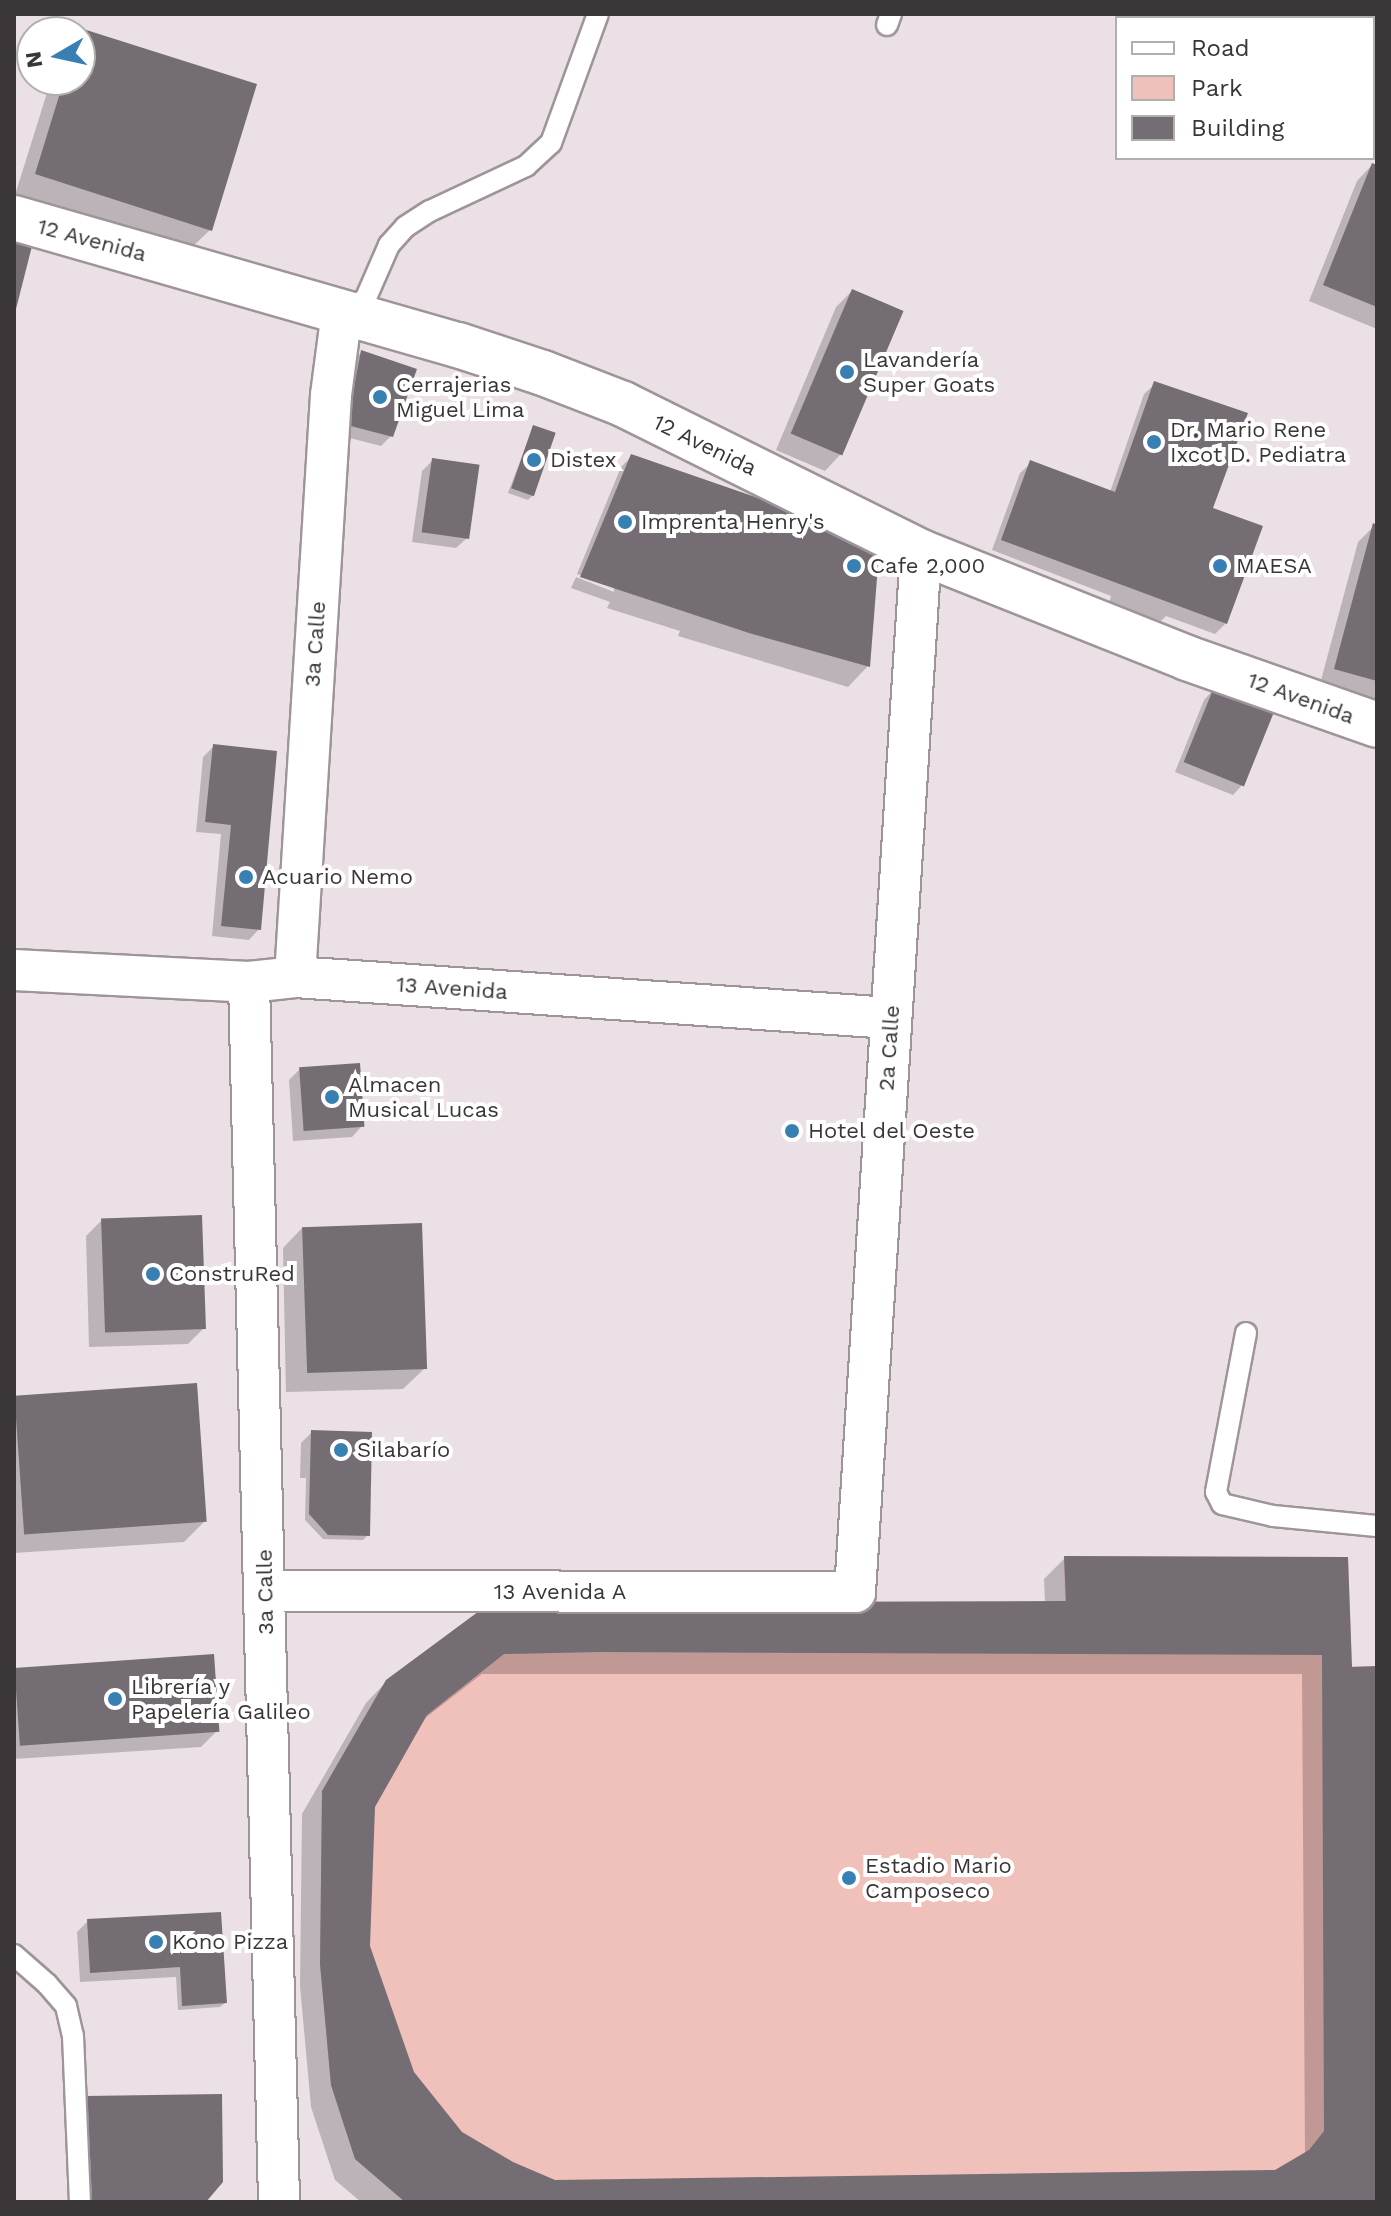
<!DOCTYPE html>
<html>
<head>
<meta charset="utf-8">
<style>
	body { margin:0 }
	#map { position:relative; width:1391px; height:2216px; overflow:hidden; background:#ebe0e6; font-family:"Work Sans",sans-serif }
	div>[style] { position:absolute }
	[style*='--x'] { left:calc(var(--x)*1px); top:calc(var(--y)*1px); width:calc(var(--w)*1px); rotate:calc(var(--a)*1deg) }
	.green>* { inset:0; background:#f0c0ba }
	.shadow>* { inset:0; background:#0003 }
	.building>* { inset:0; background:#746d74; transform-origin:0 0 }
	.roads { filter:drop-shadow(2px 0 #9e9499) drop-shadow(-2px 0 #9e9499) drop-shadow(0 2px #9e9499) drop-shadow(0 -2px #9e9499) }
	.service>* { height:20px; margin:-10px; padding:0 10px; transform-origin:10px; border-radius:10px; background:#fff }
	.minor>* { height:40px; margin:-20px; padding:0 20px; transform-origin:20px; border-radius:20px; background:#fff }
	.tertiary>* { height:44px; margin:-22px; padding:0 22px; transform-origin:22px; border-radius:22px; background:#fff }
	.dots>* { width:22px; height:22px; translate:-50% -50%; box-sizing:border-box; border:4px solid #fff; border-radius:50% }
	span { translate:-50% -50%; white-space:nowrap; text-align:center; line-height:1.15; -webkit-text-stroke:8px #fff; paint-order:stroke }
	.street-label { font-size:22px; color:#3a3638 }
	.poi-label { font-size:22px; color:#3a3638 }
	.left { translate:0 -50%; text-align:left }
	.frame { position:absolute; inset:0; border:16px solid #3a3638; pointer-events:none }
	.legend { position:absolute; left:1115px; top:16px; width:260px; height:144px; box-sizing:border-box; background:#fff; border:2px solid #b0afaf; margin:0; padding:10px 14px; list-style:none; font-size:24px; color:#3a3638 }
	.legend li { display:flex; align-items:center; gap:16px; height:40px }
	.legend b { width:40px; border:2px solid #b0afaf }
	.north { position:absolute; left:16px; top:16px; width:80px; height:80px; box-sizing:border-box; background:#fff; border:2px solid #b0afaf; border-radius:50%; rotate:261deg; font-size:22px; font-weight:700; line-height:32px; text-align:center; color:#3a3638 }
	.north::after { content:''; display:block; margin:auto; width:28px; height:36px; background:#3880b4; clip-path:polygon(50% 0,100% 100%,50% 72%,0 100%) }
</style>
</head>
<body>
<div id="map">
	<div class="green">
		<div style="clip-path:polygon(1064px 1556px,1348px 1557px,1352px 1666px,1377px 1666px,1377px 2202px,405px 2202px,355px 2159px,331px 2085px,320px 1964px,322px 1791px,386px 1680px,490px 1603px,1065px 1601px)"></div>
	</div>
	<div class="shadow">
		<div style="clip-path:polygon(81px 30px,210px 230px,189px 250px,15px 195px,51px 80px,80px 80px)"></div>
		<div style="clip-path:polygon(1372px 165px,1377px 167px,1377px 329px,1309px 301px,1357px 181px)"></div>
		<div style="clip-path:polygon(852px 291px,840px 455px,825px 471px,776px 450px,836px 307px)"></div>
		<div style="clip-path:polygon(361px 353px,391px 436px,381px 446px,338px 435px,351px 363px)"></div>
		<div style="clip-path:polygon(1155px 384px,1226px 623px,1215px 634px,1166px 616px,1161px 621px,1109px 603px,1111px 596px,992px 550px,1020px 473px,1031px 463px,1110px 492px,1144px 394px)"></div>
		<div style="clip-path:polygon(533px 427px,533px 495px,528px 500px,508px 493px)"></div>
		<div style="clip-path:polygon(632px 456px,878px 541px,868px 666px,848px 687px,678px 636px,680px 631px,607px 608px,610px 602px,571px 588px,576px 577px,614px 592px,614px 587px,577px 574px,621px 467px)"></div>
		<div style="clip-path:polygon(433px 460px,467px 538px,456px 548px,412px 542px,422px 471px)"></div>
		<div style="clip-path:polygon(1374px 526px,1377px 527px,1377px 700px,1320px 684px,1358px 542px)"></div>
		<div style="clip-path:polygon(1214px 689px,1243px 784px,1233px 795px,1175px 772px,1204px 700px)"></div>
		<div style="clip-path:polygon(214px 746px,259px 929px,249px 940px,212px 936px,221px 834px,196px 832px,203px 757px)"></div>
		<div style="clip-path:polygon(300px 1069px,362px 1126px,352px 1137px,293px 1141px,289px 1080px)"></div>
		<div style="clip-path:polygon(102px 1220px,204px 1328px,188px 1344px,89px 1347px,86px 1236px)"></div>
		<div style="clip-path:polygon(303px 1227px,424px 1369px,403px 1389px,286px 1392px,283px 1248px)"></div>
		<div style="clip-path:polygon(14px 1396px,204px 1522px,184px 1542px,14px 1553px)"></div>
		<div style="clip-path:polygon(312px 1432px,368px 1535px,363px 1540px,323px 1539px,305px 1520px,306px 1478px,300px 1478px,301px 1443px)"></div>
		<div style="clip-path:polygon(evenodd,1065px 1558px,1346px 1559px,1350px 1669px,1377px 1668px,1377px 2202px,361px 2202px,335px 2180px,311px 2107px,300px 1986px,302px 1814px,366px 1703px,387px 1681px,491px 1604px,1045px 1603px,1044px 1579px,1065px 1558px,482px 1674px,1302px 1674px,1305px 2153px,1275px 2172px,554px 2182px,512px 2164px,461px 2133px,412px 2073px,368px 1947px,373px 1806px,420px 1722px,482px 1674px)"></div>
		<div style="clip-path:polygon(14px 1668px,217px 1731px,201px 1747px,14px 1759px)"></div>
		<div style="clip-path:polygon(220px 1914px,225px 2003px,220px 2007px,178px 2010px,176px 1977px,80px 1982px,77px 1932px,88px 1921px)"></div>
	</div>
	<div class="building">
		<div style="clip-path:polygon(80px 28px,257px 84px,212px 231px,35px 174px,64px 80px,80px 80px)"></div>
		<div style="clip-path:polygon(1372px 163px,1377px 165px,1377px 307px,1323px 285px)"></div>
		<div style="clip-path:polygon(14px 242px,32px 246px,15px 313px,14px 313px)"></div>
		<div style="left:852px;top:289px;width:56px;height:157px;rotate:23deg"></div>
		<div style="clip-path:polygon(361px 350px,417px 369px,393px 437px,347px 425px)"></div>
		<div style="clip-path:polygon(1154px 381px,1248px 413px,1213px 508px,1263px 526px,1227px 624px,1001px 540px,1030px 460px,1115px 492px)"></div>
		<div style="left:533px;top:425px;width:24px;height:67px;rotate:19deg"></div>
		<div style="clip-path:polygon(631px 454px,880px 540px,870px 667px,749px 633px,580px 577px)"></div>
		<div style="left:432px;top:458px;width:48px;height:75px;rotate:8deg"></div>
		<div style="clip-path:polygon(1373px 523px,1377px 525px,1377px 681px,1334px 669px)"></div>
		<div style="left:1214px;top:687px;width:65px;height:81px;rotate:22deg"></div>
		<div style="clip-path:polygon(213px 744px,277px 751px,261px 930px,221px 926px,231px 825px,205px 822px)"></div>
		<div style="left:360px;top:1063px;width:64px;height:61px;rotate:86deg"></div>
		<div style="left:202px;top:1215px;width:114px;height:101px;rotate:88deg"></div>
		<div style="left:422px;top:1223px;width:146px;height:120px;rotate:88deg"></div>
		<div style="left:197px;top:1383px;width:139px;height:183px;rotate:86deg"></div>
		<div style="clip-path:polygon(311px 1430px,372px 1432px,370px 1536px,328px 1535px,309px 1514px)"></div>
		<div style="clip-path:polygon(evenodd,1064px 1556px,1348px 1557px,1352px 1667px,1377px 1666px,1377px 2202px,405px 2202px,355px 2159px,331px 2085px,320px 1964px,322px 1791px,386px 1680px,490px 1603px,1066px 1601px,1064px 1556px,600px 1652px,1322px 1655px,1324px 2131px,1309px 2150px,1275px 2170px,555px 2180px,513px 2162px,462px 2132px,414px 2072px,370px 1946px,375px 1807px,427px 1715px,504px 1654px,600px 1652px)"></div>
		<div style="left:214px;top:1654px;width:78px;height:200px;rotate:86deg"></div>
		<div style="clip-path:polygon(221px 1912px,227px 2003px,182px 2006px,180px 1967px,90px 1973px,87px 1919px)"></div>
		<div style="clip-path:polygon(222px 2094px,223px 2182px,206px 2202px,87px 2202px,86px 2096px)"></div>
	</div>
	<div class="roads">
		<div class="service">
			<div style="--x:1322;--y:18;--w:4;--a:-90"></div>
			<div style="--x:887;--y:25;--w:12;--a:-70"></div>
			<div style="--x:1373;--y:135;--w:4;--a:27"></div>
			<div style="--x:345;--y:310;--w:22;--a:-27"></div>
			<div style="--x:365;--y:300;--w:60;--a:-66.4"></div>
			<div style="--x:389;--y:245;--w:24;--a:-48"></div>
			<div style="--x:405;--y:227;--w:30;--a:-33"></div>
			<div style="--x:430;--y:211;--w:106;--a:-25.1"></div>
			<div style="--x:526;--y:166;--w:34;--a:-43"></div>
			<div style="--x:551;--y:143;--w:137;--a:-70"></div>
			<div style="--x:1246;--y:1333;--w:162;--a:100.7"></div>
			<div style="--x:1216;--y:1492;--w:13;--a:63"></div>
			<div style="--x:1222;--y:1504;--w:52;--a:13.2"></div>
			<div style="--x:1273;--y:1516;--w:104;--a:5.5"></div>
			<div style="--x:14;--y:1955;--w:44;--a:41.3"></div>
			<div style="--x:47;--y:1984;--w:29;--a:49"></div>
			<div style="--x:66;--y:2006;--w:31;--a:77"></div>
			<div style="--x:73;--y:2036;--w:166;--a:87.6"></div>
		</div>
		<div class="minor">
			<div style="--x:14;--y:970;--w:235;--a:2.9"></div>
			<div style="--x:249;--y:982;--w:46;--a:-6.2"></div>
			<div style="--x:295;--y:977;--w:596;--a:3.94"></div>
			<div style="--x:295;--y:977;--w:583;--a:-86.46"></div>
			<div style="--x:331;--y:395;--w:84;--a:-82.5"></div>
			<div style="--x:249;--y:982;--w:1220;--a:88.59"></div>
			<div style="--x:265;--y:1591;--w:590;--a:0.1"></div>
			<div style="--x:855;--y:1592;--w:1042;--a:-86.37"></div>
		</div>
		<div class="tertiary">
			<div style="--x:14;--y:218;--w:462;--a:16"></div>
			<div style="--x:458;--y:345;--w:89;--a:18.2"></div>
			<div style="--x:543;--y:373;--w:86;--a:21.2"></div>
			<div style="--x:623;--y:404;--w:333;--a:26.4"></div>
			<div style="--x:921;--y:552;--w:286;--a:21.7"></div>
			<div style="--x:1187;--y:658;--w:201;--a:19.4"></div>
		</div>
	</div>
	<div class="dots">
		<div style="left:847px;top:372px;background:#3880b4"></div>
		<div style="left:380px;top:397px;background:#3880b4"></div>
		<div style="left:1154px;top:442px;background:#3880b4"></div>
		<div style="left:534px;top:460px;background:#3880b4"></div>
		<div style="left:625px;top:522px;background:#3880b4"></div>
		<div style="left:854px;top:566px;background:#3880b4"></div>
		<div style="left:1220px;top:566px;background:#3880b4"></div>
		<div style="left:246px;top:877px;background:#3880b4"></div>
		<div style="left:332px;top:1097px;background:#3880b4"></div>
		<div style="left:792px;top:1131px;background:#3880b4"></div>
		<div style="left:153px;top:1274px;background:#3880b4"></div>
		<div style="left:341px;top:1450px;background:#3880b4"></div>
		<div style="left:115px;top:1699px;background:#3880b4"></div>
		<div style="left:849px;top:1878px;background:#3880b4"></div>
		<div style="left:156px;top:1942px;background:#3880b4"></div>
	</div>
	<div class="street-label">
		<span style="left:92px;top:240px;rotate:15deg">12 Avenida</span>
		<span style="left:705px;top:445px;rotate:26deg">12 Avenida</span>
		<span style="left:315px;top:644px;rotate:-86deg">3a Calle</span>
		<span style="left:1301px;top:698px;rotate:20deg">12 Avenida</span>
		<span style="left:452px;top:988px;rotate:4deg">13 Avenida</span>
		<span style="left:889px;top:1048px;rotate:-86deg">2a Calle</span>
		<span style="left:265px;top:1592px;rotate:-91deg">3a Calle</span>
		<span style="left:560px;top:1592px">13 Avenida A</span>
	</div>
	<div class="poi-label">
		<span class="left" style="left:863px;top:372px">Lavandería<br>Super Goats</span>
		<span class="left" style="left:396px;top:397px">Cerrajerias<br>Miguel Lima</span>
		<span class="left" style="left:1170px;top:442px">Dr. Mario Rene<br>Ixcot D. Pediatra</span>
		<span class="left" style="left:550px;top:460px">Distex</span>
		<span class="left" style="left:641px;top:522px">Imprenta Henry's</span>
		<span class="left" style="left:870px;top:566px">Cafe 2,000</span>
		<span class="left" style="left:1236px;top:566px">MAESA</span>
		<span class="left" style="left:262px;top:877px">Acuario Nemo</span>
		<span class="left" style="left:348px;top:1097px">Almacen<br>Musical Lucas</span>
		<span class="left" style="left:808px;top:1131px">Hotel del Oeste</span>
		<span class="left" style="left:169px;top:1274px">ConstruRed</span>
		<span class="left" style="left:357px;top:1450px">Silabarío</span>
		<span class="left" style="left:131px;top:1699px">Librería y<br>Papelería Galileo</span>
		<span class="left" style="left:865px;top:1878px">Estadio Mario<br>Camposeco</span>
		<span class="left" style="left:172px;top:1942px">Kono Pizza</span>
	</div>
	<div class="frame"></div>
	<ul class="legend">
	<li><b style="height:10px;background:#fff"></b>Road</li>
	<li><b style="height:22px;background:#f0c0ba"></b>Park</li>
	<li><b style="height:22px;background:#746d74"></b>Building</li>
	</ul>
	<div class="north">N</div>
</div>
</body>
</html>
